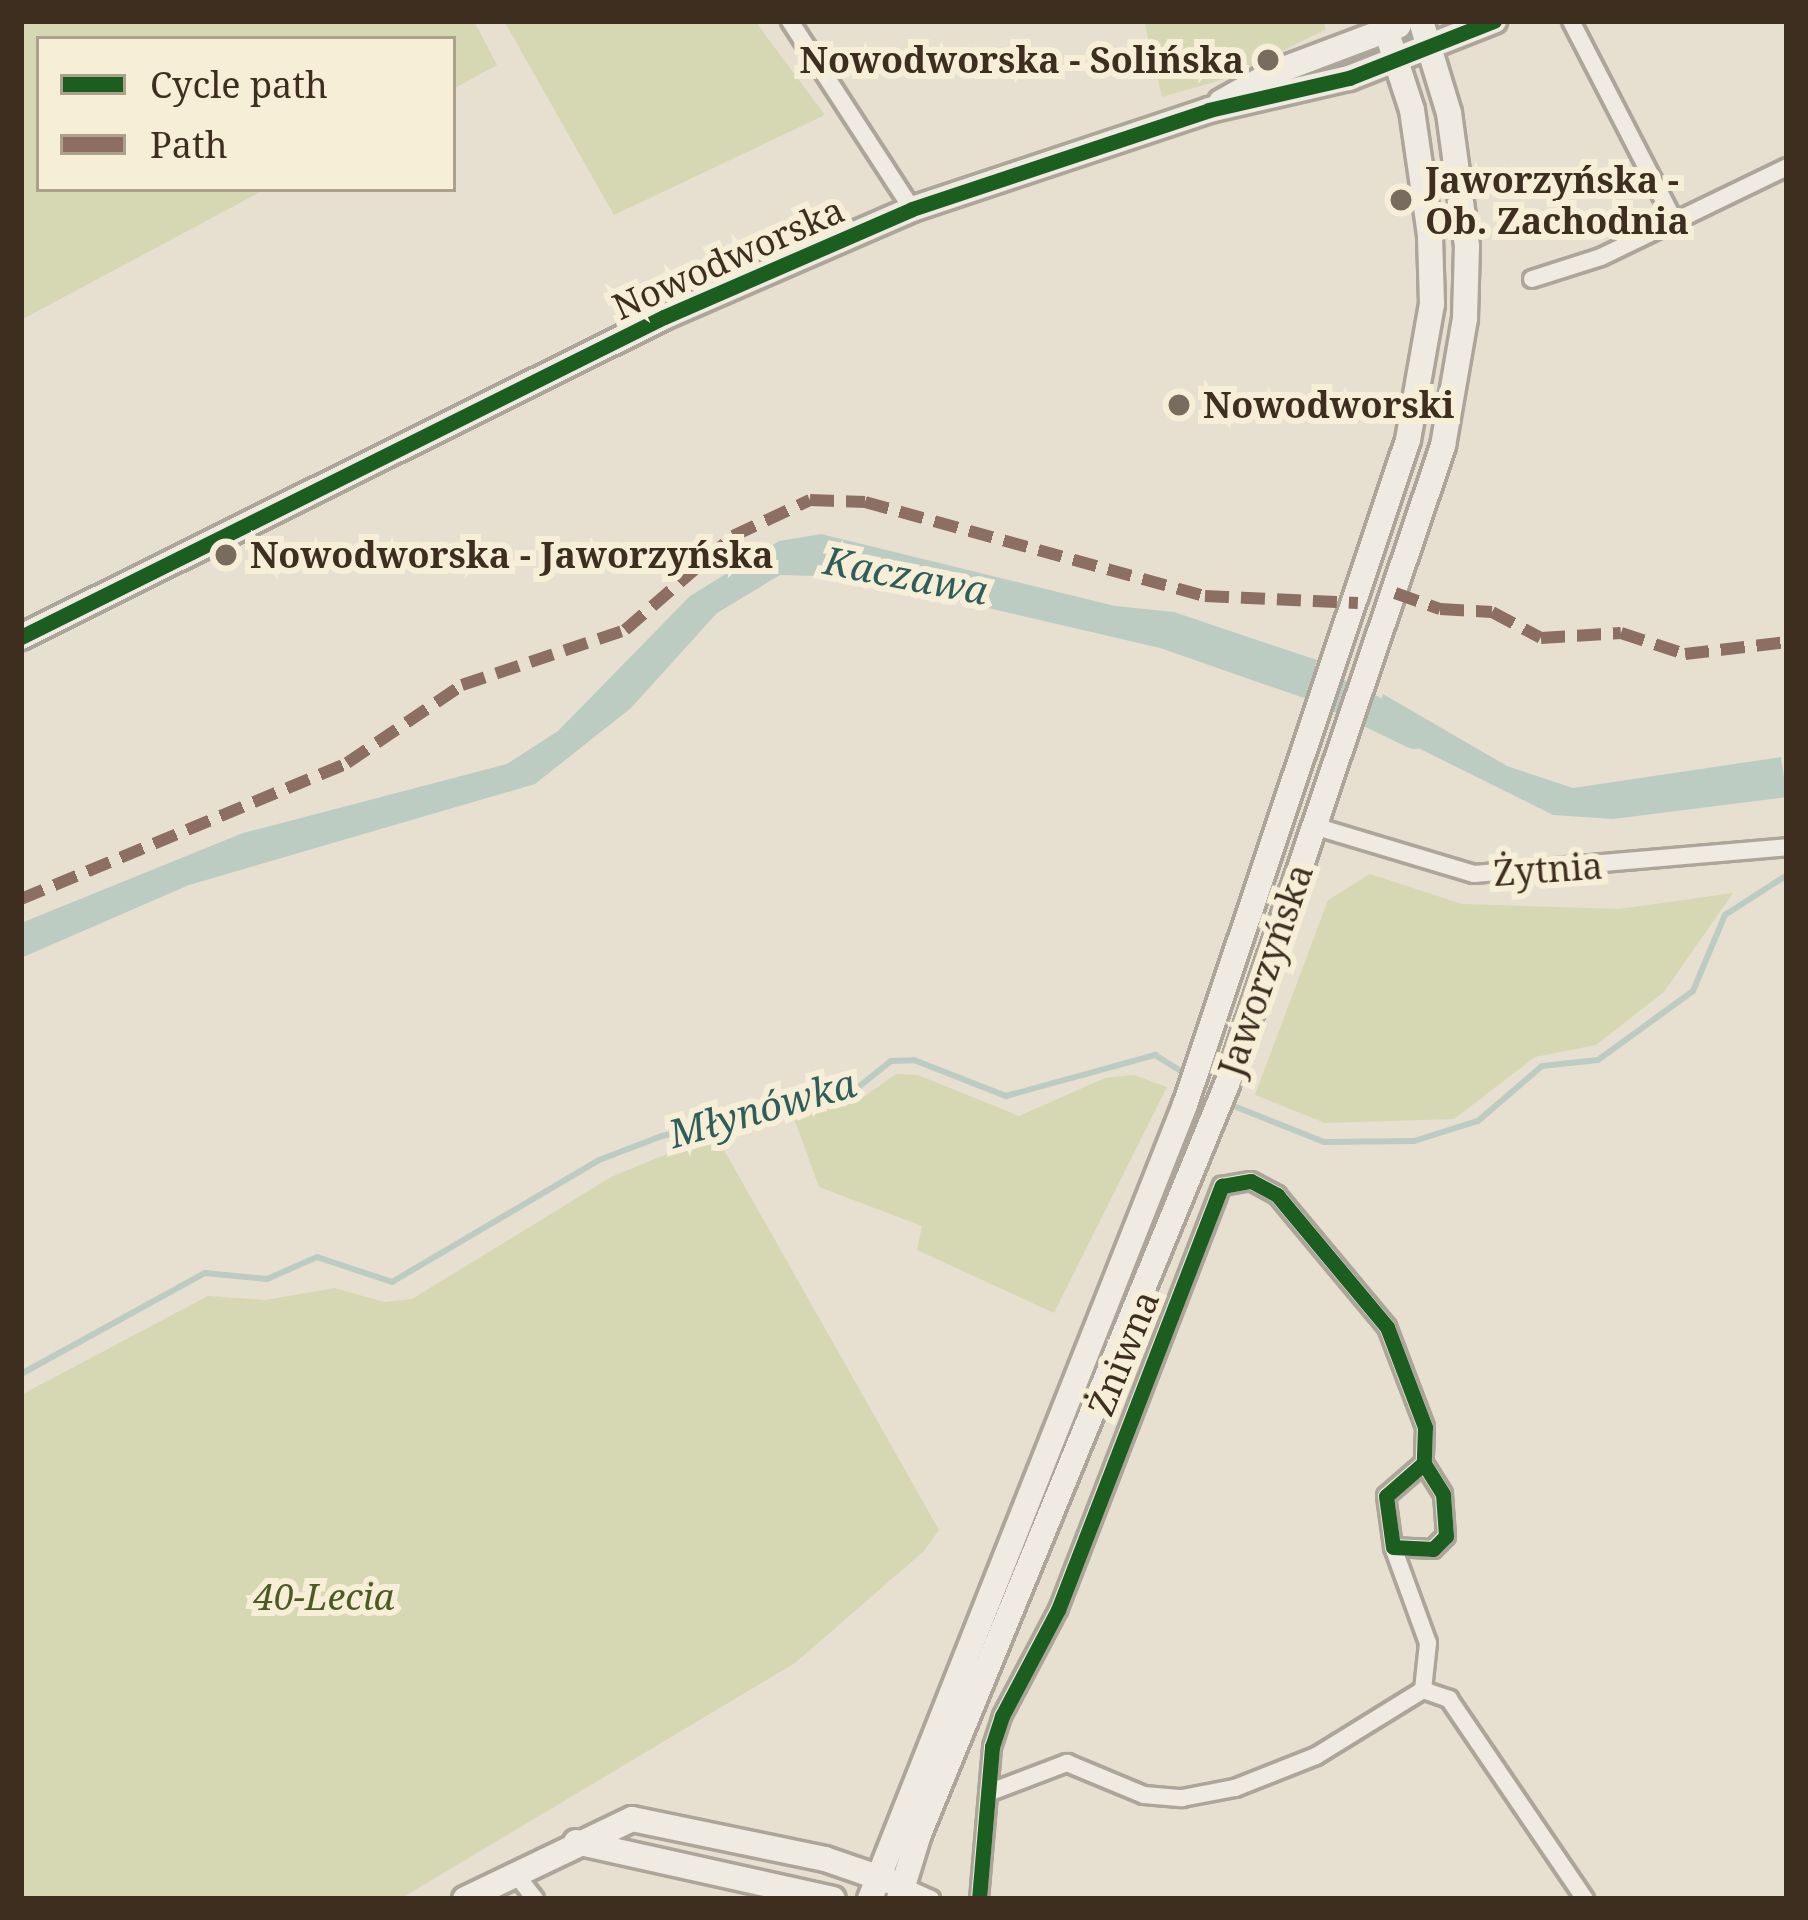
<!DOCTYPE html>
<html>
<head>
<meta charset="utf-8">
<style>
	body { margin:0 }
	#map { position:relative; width:1808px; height:1920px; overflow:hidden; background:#e7e0d1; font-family:"Noto Serif",serif }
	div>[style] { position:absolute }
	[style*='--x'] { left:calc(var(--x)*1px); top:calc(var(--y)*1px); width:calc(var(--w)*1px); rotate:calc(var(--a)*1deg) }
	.green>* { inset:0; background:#d6d7b3 }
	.water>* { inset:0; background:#bcccc2 }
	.stream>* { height:6px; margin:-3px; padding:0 3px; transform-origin:3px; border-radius:3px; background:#bcccc2 }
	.river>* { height:33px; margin:-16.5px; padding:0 16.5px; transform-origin:16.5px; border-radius:16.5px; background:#bcccc2 }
	.roads { filter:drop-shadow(3px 0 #ada599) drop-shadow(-3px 0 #ada599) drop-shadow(0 3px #ada599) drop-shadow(0 -3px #ada599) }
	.street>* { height:16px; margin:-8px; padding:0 8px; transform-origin:8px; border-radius:8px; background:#efebe3 }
	.secondary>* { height:24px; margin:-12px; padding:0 12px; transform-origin:12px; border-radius:12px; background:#efebe3 }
	.quiet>* { height:12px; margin-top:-6px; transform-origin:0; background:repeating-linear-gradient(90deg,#8d6e63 0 24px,transparent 0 36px) }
	.cycleway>* { height:15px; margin:-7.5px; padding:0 7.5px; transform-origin:7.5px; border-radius:7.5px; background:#1b5e20 }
	.dots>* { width:33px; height:33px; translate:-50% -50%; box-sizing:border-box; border:6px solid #f7eed8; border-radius:50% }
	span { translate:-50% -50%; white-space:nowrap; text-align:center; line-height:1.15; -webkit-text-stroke:12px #f7eed8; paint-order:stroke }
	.poi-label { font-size:36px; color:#3d2e20; font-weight:700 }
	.right { translate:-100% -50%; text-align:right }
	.left { translate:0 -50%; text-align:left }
	.street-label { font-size:36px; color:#3d2e20 }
	.park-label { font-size:36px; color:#4d5a26; font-style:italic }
	.water-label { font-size:39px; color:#2f5d5a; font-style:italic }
	.frame { position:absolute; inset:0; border:24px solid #3d2e20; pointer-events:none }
	.legend { position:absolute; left:36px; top:36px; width:420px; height:156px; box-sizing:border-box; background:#f7eed8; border:3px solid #ada18e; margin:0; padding:15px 21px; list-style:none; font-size:36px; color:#3d2e20 }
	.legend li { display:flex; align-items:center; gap:24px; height:60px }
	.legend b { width:60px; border:3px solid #ada18e }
</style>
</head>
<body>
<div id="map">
	<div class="green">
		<div style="clip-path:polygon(21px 21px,474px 21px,497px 65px,453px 89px,453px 39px,39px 39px,39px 189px,266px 189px,21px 320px)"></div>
		<div style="clip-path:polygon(504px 21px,755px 21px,825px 115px,614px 215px)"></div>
		<div style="clip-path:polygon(1144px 21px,1323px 21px,1326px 29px,1231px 77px,1162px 97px)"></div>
		<div style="clip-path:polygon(1370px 874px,1462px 904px,1619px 909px,1733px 893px,1664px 992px,1596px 1045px,1535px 1057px,1454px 1119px,1325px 1123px,1255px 1095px,1328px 900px)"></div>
		<div style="clip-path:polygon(896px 1074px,918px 1075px,1019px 1116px,1105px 1078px,1134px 1075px,1167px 1087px,1054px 1313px,917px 1250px,922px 1226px,819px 1187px,793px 1116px,862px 1098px)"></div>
		<div style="clip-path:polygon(715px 1134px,939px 1530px,924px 1551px,795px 1663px,400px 1899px,21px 1899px,21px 1395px,208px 1296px,266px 1300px,334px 1288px,385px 1302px,412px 1299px,611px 1177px)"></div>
	</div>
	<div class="water">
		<div style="clip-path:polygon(821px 534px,1115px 606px,1174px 612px,1317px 660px,1304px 698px,1160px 648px,855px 577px,780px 575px,717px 613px,631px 708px,535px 784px,189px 885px,21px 958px,21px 923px,243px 833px,507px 764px,558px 731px,690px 596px,779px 541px)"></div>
		<div style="clip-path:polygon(1383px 694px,1507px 766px,1573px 788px,1781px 757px,1787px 797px,1613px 819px,1553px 815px,1372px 725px)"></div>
	</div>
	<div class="stream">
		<div style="--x:1226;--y:1103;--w:105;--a:21.7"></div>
		<div style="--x:1324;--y:1142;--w:90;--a:-0.6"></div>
		<div style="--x:1414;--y:1141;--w:67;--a:-17.4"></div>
		<div style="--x:1478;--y:1121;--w:84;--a:-40.7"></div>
		<div style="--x:1542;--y:1066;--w:56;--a:-6.1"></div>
		<div style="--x:1598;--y:1060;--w:117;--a:-36"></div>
		<div style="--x:1693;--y:991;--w:82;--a:-67.2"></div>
		<div style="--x:1725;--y:915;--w:74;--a:-32.8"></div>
		<div style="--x:21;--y:1374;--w:210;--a:-28.8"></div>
		<div style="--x:205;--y:1273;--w:62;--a:5.5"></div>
		<div style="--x:267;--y:1279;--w:55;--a:-23.7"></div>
		<div style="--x:317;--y:1257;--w:79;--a:18.4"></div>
		<div style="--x:392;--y:1282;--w:240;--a:-30.5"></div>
		<div style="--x:599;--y:1160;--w:67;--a:-20.9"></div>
		<div style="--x:662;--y:1136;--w:200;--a:-13.6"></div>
		<div style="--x:856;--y:1089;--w:45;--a:-38.7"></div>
		<div style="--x:891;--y:1061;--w:23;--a:-2"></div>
		<div style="--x:914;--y:1060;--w:99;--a:21.4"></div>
		<div style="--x:1006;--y:1096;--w:155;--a:-15.4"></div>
		<div style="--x:1155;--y:1055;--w:36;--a:32"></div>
	</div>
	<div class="river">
		<div style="--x:1272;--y:663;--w:158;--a:25.9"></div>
	</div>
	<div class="roads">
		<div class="street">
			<div style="--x:790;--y:21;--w:224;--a:57"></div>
			<div style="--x:1571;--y:21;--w:220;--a:62.7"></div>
			<div style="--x:1532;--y:279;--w:72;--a:-17.7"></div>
			<div style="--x:1601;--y:257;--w:207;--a:-25.8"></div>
			<div style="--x:1314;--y:826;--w:167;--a:16.7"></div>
			<div style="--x:1474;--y:874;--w:314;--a:-4.9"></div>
			<div style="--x:1393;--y:1547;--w:102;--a:70"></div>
			<div style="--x:1428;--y:1643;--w:47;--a:96.1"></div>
			<div style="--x:1423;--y:1690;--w:28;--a:19"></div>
			<div style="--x:1449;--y:1699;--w:242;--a:55.8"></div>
			<div style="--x:988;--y:1793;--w:85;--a:-20.8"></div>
			<div style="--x:1067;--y:1763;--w:83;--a:22.6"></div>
			<div style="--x:1144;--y:1795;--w:38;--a:5"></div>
			<div style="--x:1182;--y:1798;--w:54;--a:-10.7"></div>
			<div style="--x:1235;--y:1788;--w:87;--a:-21.6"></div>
			<div style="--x:1316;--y:1756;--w:126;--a:-31.7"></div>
			<div style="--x:514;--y:1872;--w:34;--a:52"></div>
			<div style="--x:902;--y:1886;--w:32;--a:24"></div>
			<div style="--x:979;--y:1899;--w:153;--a:-85.1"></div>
			<div style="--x:992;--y:1747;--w:33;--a:-72"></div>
			<div style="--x:1002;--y:1716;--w:120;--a:-62.2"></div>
			<div style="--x:1058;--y:1610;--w:455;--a:-68.9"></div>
			<div style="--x:1222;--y:1186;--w:29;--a:-10"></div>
			<div style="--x:1251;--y:1181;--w:30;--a:28"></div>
			<div style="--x:1277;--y:1195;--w:172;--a:50.2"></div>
			<div style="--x:1387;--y:1327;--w:107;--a:69.2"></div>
			<div style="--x:1425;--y:1427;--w:36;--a:92"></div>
			<div style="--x:1424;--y:1463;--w:50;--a:139"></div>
			<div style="--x:1386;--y:1496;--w:51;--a:82.2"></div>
			<div style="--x:1393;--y:1547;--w:40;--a:2.9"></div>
			<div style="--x:1433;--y:1549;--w:18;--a:-45"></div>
			<div style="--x:1446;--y:1536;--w:42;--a:-94.1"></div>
			<div style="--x:1443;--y:1494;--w:36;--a:-122"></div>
		</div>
		<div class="secondary">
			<div style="--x:1221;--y:102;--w:60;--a:-29.1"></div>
			<div style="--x:1273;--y:73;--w:134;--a:-20.6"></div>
			<div style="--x:21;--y:637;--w:718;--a:-26.46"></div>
			<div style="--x:664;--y:317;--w:270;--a:-23.5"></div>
			<div style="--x:912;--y:209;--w:313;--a:-18.4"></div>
			<div style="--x:1209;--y:110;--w:144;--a:-12.9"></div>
			<div style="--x:1349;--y:78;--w:156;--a:-21.5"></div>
			<div style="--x:576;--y:1842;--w:263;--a:12.5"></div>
			<div style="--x:465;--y:1899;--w:185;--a:-25.6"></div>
			<div style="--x:632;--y:1819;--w:197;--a:11.7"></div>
			<div style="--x:825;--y:1859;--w:68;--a:19"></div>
			<div style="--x:870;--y:1899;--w:854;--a:-68.36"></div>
			<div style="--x:1185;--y:1105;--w:701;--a:-71.46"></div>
			<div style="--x:1408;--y:440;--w:138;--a:-80"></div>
			<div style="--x:1432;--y:304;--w:69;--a:-91.7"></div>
			<div style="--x:1430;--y:235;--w:126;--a:-98.2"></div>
			<div style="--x:1412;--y:110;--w:94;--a:-108"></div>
			<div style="--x:899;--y:1899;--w:68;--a:-72.9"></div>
			<div style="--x:919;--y:1834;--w:811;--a:-67.67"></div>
			<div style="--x:1227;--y:1084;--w:674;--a:-71.3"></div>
			<div style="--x:1443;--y:446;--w:130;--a:-80.2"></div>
			<div style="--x:1465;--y:318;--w:72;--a:-88.4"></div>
			<div style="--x:1467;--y:246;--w:134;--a:-97.7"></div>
			<div style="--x:1449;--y:113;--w:96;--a:-106.9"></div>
		</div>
	</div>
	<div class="quiet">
		<div style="--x:1395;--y:593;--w:48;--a:19.6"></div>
		<div style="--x:1440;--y:609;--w:52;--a:3.3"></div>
		<div style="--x:1492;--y:612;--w:55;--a:28"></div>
		<div style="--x:1541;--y:638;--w:80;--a:-3.6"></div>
		<div style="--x:1621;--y:633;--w:67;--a:18.2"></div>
		<div style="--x:1685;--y:654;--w:103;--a:-6.7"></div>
		<div style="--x:21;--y:899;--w:353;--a:-22.6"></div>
		<div style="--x:347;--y:763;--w:139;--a:-34.1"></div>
		<div style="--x:462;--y:685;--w:172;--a:-18.6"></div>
		<div style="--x:625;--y:630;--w:143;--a:-41"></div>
		<div style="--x:733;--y:536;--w:85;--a:-25.1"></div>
		<div style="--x:810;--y:500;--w:55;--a:2.1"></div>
		<div style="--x:865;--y:502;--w:353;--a:15.5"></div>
		<div style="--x:1205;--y:596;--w:153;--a:2.6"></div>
	</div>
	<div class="cycleway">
		<div style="--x:21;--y:637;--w:718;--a:-26.46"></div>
		<div style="--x:664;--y:317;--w:270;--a:-23.5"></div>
		<div style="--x:912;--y:209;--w:313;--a:-18.4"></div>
		<div style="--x:1209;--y:110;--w:144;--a:-12.9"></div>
		<div style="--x:1349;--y:78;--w:156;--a:-21.5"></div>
		<div style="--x:979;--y:1899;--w:153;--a:-85.1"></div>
		<div style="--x:992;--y:1747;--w:33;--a:-72"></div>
		<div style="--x:1002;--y:1716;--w:120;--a:-62.2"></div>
		<div style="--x:1058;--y:1610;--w:455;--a:-68.9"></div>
		<div style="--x:1222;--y:1186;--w:29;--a:-10"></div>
		<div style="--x:1251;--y:1181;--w:30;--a:28"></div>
		<div style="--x:1277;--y:1195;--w:172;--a:50.2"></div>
		<div style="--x:1387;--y:1327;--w:107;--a:69.2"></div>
		<div style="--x:1425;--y:1427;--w:36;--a:92"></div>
		<div style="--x:1424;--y:1463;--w:50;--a:139"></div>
		<div style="--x:1386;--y:1496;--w:51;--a:82.2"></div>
		<div style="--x:1393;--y:1547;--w:40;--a:2.9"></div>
		<div style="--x:1433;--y:1549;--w:18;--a:-45"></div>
		<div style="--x:1446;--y:1536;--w:42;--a:-94.1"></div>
		<div style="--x:1443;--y:1494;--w:36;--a:-122"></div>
	</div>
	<div class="dots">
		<div style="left:1268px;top:60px;background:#786c5e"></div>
		<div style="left:1401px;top:200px;background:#786c5e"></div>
		<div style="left:1179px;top:405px;background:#786c5e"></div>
		<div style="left:226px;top:555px;background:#786c5e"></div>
	</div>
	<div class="poi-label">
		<span class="right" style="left:1244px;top:60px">Nowodworska - Solińska</span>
		<span class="left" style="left:1425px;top:200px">Jaworzyńska -<br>Ob. Zachodnia</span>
		<span class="left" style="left:1203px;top:405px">Nowodworski</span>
		<span class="left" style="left:250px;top:555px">Nowodworska - Jaworzyńska</span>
	</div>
	<div class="street-label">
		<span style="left:728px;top:258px;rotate:-24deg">Nowodworska</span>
		<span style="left:1548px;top:869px;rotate:-4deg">Żytnia</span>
		<span style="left:1265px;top:970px;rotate:-71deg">Jaworzyńska</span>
		<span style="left:1123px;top:1353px;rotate:-68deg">Żniwna</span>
	</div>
	<div class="park-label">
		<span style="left:324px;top:1597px">40-Lecia</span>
	</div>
	<div class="water-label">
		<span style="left:906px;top:575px;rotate:11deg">Kaczawa</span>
		<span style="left:762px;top:1108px;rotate:-16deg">Młynówka</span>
	</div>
	<div class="frame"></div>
	<ul class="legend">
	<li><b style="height:15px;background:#1b5e20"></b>Cycle path</li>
	<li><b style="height:15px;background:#8d6e63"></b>Path</li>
	</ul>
</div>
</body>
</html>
